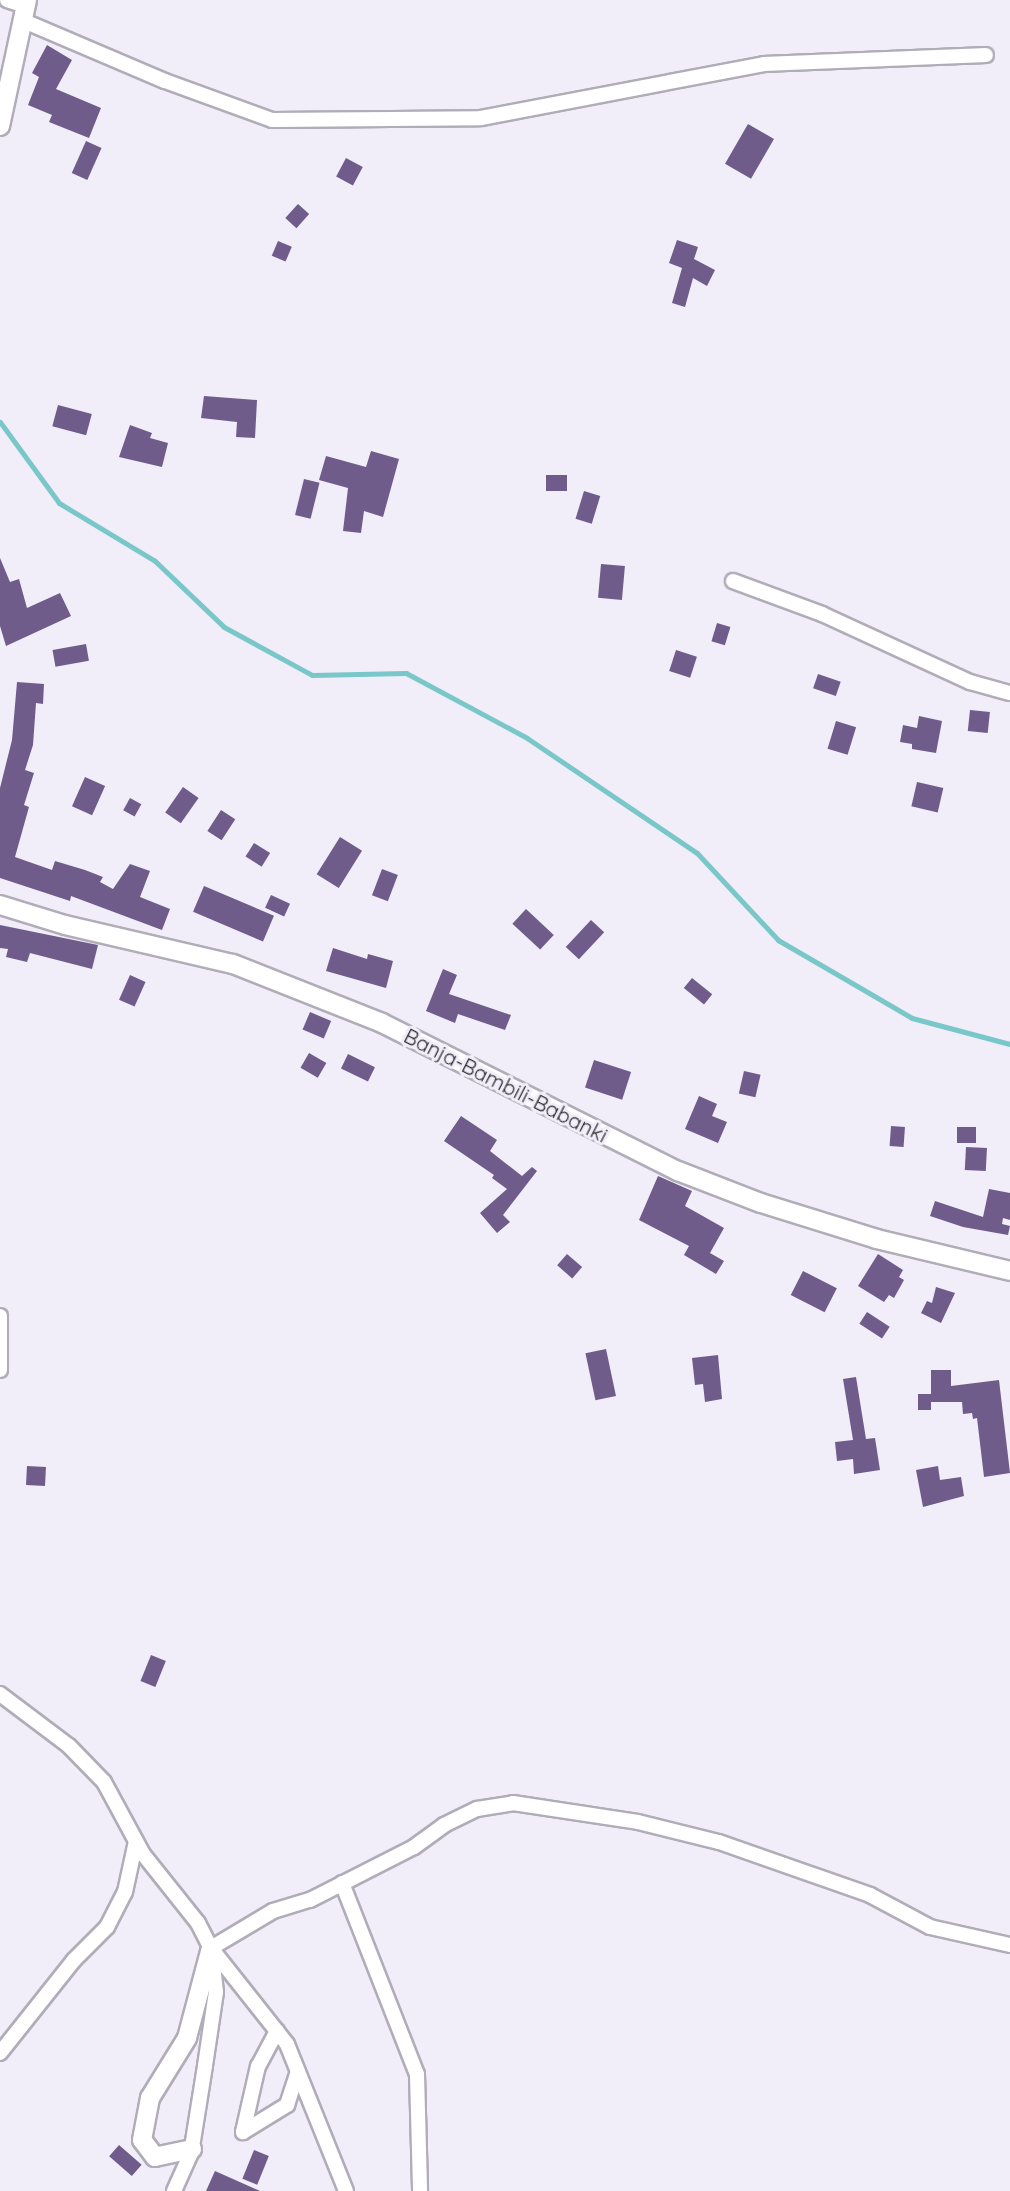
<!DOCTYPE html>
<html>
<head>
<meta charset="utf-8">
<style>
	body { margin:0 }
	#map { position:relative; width:1010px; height:2191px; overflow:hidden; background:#f1edf9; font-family:Quicksand,sans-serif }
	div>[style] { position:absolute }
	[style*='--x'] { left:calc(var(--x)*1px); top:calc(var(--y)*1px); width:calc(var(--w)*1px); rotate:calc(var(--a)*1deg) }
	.stream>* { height:5px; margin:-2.5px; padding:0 2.5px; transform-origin:2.5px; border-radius:2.5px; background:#79c7c9 }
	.building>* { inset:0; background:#6f5c8b; transform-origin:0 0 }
	.roads { filter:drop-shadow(2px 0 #b1adb8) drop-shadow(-2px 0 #b1adb8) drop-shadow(0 2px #b1adb8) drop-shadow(0 -2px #b1adb8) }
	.minor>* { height:14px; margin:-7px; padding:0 7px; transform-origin:7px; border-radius:7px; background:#fff }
	.tertiary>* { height:18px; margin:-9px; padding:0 9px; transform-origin:9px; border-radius:9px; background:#fff }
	span { translate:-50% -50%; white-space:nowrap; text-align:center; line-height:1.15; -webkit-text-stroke:6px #f1edf9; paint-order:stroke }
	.street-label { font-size:21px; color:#2b2a2e }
</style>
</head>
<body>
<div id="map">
	<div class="stream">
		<div style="--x:0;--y:422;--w:100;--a:53.9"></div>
		<div style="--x:59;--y:503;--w:112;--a:31.1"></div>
		<div style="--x:155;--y:561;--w:95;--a:43.7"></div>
		<div style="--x:224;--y:627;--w:100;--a:28.6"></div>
		<div style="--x:312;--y:675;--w:94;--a:-1.2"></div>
		<div style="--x:406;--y:673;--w:137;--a:28.2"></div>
		<div style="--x:527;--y:738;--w:205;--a:34.1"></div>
		<div style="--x:697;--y:853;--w:119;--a:47"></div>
		<div style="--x:778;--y:940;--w:155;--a:30.2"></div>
		<div style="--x:912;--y:1018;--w:101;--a:14.9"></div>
	</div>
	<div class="building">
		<div style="clip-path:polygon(47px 45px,72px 60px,56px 89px,101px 108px,89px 138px,49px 122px,52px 115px,28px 105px,39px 77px,32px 73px)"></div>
		<div style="left:748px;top:124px;width:30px;height:46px;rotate:30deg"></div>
		<div style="left:86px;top:141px;width:17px;height:35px;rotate:24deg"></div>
		<div style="left:346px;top:158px;width:19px;height:21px;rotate:28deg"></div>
		<div style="left:298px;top:204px;width:15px;height:19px;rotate:42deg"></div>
		<div style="clip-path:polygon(677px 240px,698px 247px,694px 259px,715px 270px,707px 286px,693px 278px,685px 307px,672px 303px,682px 268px,669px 263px)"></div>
		<div style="left:278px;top:241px;width:15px;height:16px;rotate:23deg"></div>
		<div style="clip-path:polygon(204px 396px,257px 400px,255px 438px,236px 437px,237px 422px,201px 418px)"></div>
		<div style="left:58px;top:405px;width:35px;height:22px;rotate:15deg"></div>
		<div style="clip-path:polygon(130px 425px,152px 433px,150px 438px,168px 443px,162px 467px,119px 457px)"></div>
		<div style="clip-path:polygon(371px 451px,399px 459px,383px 517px,364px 511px,361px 533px,343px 531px,348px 488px,319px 480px,326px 456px,366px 467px)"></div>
		<div style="left:546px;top:475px;width:21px;height:16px"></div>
		<div style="left:304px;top:479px;width:16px;height:37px;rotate:14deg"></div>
		<div style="left:584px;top:491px;width:17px;height:29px;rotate:17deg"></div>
		<div style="clip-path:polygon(0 558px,10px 582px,19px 579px,27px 608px,60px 593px,71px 616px,6px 646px,0 626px)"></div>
		<div style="left:601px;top:564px;width:24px;height:34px;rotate:5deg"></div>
		<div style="left:717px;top:623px;width:14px;height:19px;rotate:17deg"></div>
		<div style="left:86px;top:644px;width:17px;height:34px;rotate:80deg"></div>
		<div style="left:676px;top:650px;width:22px;height:22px;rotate:18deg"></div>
		<div style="left:818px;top:674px;width:24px;height:15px;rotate:19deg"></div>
		<div style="clip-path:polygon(17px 682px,44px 684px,43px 704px,36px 703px,33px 745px,25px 770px,34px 773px,24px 805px,29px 807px,15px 857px,52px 870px,55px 861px,85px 870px,103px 877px,100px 882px,113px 889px,130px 864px,150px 871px,140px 897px,170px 909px,162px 930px,71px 896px,70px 901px,0 878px,0 788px,12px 740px)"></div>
		<div style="left:970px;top:710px;width:20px;height:21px;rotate:6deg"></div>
		<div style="clip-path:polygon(919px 716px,942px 721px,936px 753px,912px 749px,912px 744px,900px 742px,903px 725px,917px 728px)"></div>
		<div style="left:836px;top:721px;width:21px;height:29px;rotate:17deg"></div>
		<div style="left:85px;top:777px;width:22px;height:32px;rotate:24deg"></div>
		<div style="left:917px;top:782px;width:27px;height:25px;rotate:13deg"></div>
		<div style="left:183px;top:787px;width:19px;height:31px;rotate:35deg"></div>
		<div style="left:130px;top:798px;width:13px;height:14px;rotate:29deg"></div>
		<div style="left:221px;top:810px;width:17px;height:25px;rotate:33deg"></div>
		<div style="left:340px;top:837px;width:26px;height:44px;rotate:32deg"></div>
		<div style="left:254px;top:843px;width:19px;height:16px;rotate:32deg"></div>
		<div style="left:382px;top:869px;width:17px;height:28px;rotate:21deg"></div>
		<div style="left:204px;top:886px;width:76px;height:28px;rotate:23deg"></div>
		<div style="left:271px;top:895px;width:21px;height:14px;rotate:25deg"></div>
		<div style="left:526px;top:909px;width:38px;height:20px;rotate:43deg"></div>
		<div style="left:591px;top:920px;width:18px;height:37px;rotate:43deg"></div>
		<div style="clip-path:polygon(0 925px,98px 945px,92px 969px,30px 953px,27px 962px,6px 957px,8px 949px,0 948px)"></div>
		<div style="clip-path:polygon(333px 948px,367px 959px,368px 954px,393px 961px,386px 988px,326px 971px)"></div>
		<div style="clip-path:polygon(443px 969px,457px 975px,449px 994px,511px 1015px,505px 1030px,458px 1014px,455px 1023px,426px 1011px)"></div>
		<div style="left:130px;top:975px;width:17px;height:27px;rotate:24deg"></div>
		<div style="left:692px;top:978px;width:26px;height:13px;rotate:39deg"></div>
		<div style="left:310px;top:1012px;width:23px;height:19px;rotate:23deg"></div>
		<div style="left:309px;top:1053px;width:20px;height:17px;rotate:30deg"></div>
		<div style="left:348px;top:1054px;width:30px;height:16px;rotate:26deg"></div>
		<div style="left:594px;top:1060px;width:39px;height:29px;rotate:18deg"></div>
		<div style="left:744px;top:1071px;width:17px;height:23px;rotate:13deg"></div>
		<div style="clip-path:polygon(699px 1096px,717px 1104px,712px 1116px,727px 1122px,718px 1143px,685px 1129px)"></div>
		<div style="clip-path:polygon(461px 1116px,497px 1140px,490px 1151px,522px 1176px,532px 1167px,537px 1171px,503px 1215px,510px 1222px,497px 1233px,480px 1213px,507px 1189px,492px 1178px,494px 1175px,444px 1141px)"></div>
		<div style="left:891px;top:1126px;width:14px;height:20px;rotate:4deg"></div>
		<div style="left:957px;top:1127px;width:19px;height:16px"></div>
		<div style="left:966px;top:1147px;width:21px;height:23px;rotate:3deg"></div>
		<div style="clip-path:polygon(658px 1176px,692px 1191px,685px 1206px,724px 1228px,710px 1253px,724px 1261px,716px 1274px,684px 1255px,689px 1246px,639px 1220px)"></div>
		<div style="clip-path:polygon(989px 1189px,1010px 1193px,1010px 1220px,1003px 1218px,1002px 1224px,1010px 1226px,1008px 1235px,963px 1227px,930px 1216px,935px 1201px,983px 1217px)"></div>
		<div style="left:567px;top:1254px;width:20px;height:15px;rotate:41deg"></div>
		<div style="clip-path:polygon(878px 1254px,903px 1270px,899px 1277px,904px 1280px,894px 1298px,889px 1295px,884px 1302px,858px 1286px)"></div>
		<div style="left:803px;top:1271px;width:38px;height:27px;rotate:27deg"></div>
		<div style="clip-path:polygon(936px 1287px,955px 1293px,941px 1323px,921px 1313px,927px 1301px,932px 1303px)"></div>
		<div style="left:867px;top:1312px;width:27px;height:14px;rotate:33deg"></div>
		<div style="left:606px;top:1349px;width:48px;height:21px;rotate:78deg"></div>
		<div style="clip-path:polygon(718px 1355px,722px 1399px,705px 1402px,703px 1384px,695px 1385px,692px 1358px)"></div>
		<div style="clip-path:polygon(931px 1370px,951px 1370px,951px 1386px,999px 1380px,1010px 1473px,984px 1477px,977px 1418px,973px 1419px,972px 1413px,963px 1414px,962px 1402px,931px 1402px,931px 1410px,918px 1410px,918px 1394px,931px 1394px)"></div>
		<div style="clip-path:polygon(856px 1377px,866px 1439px,875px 1438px,880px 1470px,854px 1474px,853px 1459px,837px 1461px,835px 1442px,853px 1440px,843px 1379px)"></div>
		<div style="left:27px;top:1466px;width:19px;height:19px;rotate:3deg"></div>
		<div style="clip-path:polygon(938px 1466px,940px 1480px,961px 1477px,964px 1496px,923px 1507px,916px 1470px)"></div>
		<div style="left:151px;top:1655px;width:16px;height:28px;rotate:22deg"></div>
		<div style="left:119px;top:2145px;width:30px;height:15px;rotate:41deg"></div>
		<div style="left:254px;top:2150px;width:16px;height:31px;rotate:22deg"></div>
		<div style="clip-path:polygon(215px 2171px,260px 2191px,206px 2191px)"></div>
	</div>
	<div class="roads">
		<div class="minor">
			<div style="--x:7;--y:0;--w:19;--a:18"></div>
			<div style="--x:24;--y:21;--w:153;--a:23.1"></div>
			<div style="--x:165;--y:81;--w:114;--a:20"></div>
			<div style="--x:272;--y:120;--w:209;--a:-0.5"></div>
			<div style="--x:481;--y:118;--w:288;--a:-10.8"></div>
			<div style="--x:764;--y:64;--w:222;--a:-2.3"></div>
			<div style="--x:733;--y:581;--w:95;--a:20.3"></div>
			<div style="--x:822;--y:614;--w:163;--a:24.7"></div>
			<div style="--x:970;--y:682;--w:41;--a:15.4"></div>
			<div style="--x:0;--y:1316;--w:54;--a:90"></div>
			<div style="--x:0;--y:1694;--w:86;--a:37"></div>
			<div style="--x:69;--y:1746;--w:50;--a:45.8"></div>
			<div style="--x:104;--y:1782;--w:82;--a:61.6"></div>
			<div style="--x:143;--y:1854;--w:88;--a:51.4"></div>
			<div style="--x:198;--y:1923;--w:28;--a:63"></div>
			<div style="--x:211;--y:1948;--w:44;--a:83.5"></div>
			<div style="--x:216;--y:1992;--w:75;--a:98.5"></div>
			<div style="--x:205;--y:2066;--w:88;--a:99.1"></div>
			<div style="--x:191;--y:2153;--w:42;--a:114.1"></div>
			<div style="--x:342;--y:1883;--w:205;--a:68.6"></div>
			<div style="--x:417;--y:2074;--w:117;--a:88.5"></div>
			<div style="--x:277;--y:2031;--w:40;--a:118"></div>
			<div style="--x:258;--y:2066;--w:68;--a:102.8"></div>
			<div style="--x:243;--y:2132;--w:52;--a:-31.5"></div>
			<div style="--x:287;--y:2105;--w:35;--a:-72"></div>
			<div style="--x:0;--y:2053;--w:119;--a:-51.5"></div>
			<div style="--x:74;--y:1960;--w:47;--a:-45"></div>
			<div style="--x:107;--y:1927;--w:39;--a:-63"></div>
			<div style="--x:125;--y:1892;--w:52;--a:-77.8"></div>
			<div style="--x:346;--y:2191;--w:158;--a:-111.9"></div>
			<div style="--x:287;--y:2044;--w:122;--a:-128.4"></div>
			<div style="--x:211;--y:1948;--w:72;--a:-30.8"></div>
			<div style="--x:273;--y:1911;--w:39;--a:-17"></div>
			<div style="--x:310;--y:1900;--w:117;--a:-27"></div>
			<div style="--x:414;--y:1847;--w:37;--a:-36"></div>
			<div style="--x:444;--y:1825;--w:37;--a:-26"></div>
			<div style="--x:477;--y:1809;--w:36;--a:-9"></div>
			<div style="--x:513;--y:1803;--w:126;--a:8.6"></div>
			<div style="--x:638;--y:1822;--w:83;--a:13.9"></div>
			<div style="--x:719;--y:1842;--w:160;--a:19.3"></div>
			<div style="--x:870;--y:1895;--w:68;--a:28.1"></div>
			<div style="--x:930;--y:1927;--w:82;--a:12.7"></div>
		</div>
		<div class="tertiary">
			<div style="--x:0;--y:126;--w:129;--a:-77.9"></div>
			<div style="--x:0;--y:905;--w:68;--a:17.1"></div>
			<div style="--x:65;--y:925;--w:172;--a:13.1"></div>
			<div style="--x:233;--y:964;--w:160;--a:21.6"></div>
			<div style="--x:382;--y:1023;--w:331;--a:26.6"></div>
			<div style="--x:678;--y:1171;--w:89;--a:21.1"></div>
			<div style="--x:761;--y:1203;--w:121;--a:17.2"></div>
			<div style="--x:877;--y:1239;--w:137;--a:13.5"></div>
			<div style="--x:192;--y:2149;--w:38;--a:168"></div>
			<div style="--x:155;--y:2157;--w:21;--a:-127"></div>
			<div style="--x:142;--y:2140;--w:43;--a:-79.2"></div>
			<div style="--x:150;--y:2098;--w:70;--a:-58.3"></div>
			<div style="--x:187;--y:2038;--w:93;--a:-75.1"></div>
		</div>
	</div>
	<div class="street-label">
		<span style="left:506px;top:1085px;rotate:27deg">Banja-Bambili-Babanki</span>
	</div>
</div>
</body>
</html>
